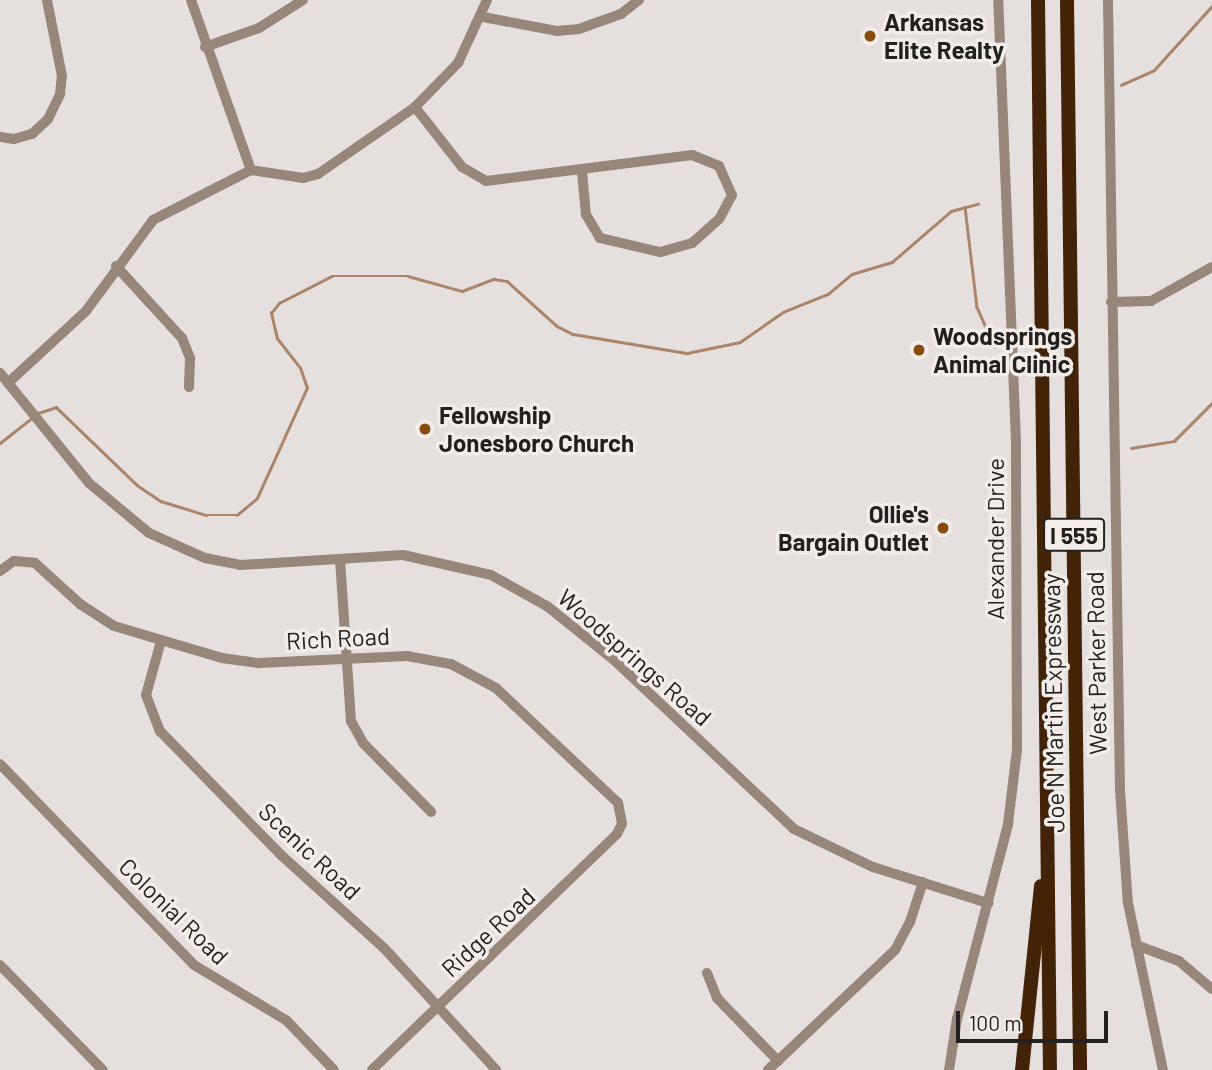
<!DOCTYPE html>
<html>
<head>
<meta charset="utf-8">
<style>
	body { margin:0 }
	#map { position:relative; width:1212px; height:1070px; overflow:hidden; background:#e5e0dd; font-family:Barlow,sans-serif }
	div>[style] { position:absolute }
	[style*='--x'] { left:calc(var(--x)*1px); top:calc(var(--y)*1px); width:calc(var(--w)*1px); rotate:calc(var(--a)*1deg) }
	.stream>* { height:2.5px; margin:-1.25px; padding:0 1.25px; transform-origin:1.25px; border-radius:1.25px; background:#ab856a }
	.minor>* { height:10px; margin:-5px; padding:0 5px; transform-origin:5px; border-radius:5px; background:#97867a }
	.highway>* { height:14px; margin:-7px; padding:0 7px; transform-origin:7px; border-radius:7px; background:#422308 }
	.dots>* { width:19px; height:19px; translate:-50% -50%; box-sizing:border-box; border:4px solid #f3edea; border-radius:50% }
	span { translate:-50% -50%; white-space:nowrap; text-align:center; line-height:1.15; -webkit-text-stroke:7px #f3edea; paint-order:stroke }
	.shield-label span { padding:2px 5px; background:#f3edea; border:2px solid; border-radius:5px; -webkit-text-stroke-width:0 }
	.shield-label { font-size:23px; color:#22211f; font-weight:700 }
	.poi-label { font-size:24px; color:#22211f; font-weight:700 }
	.left { translate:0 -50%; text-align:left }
	.right { translate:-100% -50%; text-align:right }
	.street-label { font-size:24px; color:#22211f }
	.scale { position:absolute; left:956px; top:1011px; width:152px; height:32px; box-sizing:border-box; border:4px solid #22211f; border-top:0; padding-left:9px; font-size:21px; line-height:24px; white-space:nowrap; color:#22211f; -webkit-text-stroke:5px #f3edea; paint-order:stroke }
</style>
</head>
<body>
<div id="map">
	<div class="stream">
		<div style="--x:1121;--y:85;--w:36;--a:-24"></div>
		<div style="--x:1154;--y:70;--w:86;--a:-47.8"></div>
		<div style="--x:965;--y:207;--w:101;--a:83.2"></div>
		<div style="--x:977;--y:307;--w:43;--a:66.4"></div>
		<div style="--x:38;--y:413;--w:19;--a:-18"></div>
		<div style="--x:56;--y:407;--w:112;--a:43.9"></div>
		<div style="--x:137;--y:485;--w:29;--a:34"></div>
		<div style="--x:161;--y:501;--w:47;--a:17.3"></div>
		<div style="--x:206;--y:515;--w:31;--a:0"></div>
		<div style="--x:237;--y:515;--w:26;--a:-40"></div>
		<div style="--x:257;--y:498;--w:121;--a:-65.6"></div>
		<div style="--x:307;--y:388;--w:21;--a:-109"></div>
		<div style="--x:300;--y:368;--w:37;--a:-128"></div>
		<div style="--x:277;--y:339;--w:27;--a:-103"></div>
		<div style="--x:271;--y:313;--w:13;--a:-51"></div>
		<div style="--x:279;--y:303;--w:59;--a:-27"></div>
		<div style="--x:332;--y:276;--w:76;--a:0"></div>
		<div style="--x:408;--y:276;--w:56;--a:15.5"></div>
		<div style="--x:462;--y:291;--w:34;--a:-21"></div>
		<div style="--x:494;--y:279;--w:13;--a:9"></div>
		<div style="--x:507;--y:281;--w:67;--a:42"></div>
		<div style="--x:557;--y:326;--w:18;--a:27"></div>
		<div style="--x:573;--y:334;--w:116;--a:9.5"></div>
		<div style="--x:687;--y:353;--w:54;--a:-11.7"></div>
		<div style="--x:740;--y:342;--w:52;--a:-34.9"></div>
		<div style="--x:783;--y:312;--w:48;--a:-21.8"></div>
		<div style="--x:828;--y:294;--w:31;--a:-40"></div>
		<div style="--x:852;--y:274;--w:42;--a:-16.7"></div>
		<div style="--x:892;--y:262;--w:78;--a:-40.8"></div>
		<div style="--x:951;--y:211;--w:28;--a:-15"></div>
		<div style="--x:0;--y:443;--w:42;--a:-38.2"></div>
		<div style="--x:1131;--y:448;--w:44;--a:-9.2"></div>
		<div style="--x:1174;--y:441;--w:54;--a:-45"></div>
	</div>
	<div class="minor">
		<div style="--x:191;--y:0;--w:180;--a:70.6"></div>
		<div style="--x:1108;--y:0;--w:790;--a:89.13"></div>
		<div style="--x:1120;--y:790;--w:113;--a:86"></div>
		<div style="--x:1128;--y:903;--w:171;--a:78.2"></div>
		<div style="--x:483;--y:17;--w:75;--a:10.7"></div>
		<div style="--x:557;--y:31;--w:22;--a:-5"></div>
		<div style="--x:579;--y:29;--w:45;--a:-19.7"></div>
		<div style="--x:621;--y:14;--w:23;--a:-38"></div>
		<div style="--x:205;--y:47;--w:57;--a:-19.4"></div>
		<div style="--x:259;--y:28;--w:52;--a:-32.5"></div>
		<div style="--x:415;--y:107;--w:76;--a:51.9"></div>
		<div style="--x:462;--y:167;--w:28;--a:30"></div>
		<div style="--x:486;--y:181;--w:208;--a:-7.2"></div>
		<div style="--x:692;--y:155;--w:29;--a:22"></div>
		<div style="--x:719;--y:166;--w:32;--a:66"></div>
		<div style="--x:732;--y:195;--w:27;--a:118"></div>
		<div style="--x:719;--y:219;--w:36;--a:138"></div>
		<div style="--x:692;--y:243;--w:33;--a:164"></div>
		<div style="--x:660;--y:252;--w:62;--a:-166.9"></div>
		<div style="--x:600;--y:238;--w:27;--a:-121"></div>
		<div style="--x:586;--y:215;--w:43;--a:-95.3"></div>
		<div style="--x:0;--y:137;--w:14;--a:8"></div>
		<div style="--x:14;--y:139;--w:19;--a:-16"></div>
		<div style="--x:32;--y:134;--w:22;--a:-43"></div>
		<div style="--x:48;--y:119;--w:28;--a:-64"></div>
		<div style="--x:60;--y:94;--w:18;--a:-84"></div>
		<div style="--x:62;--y:76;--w:77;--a:-101.2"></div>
		<div style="--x:116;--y:266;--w:98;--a:47.5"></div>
		<div style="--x:182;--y:338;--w:22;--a:68"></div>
		<div style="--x:190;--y:358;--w:29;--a:92"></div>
		<div style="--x:1111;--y:302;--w:40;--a:-1.4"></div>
		<div style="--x:1151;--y:301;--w:70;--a:-29.1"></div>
		<div style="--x:0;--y:373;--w:141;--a:51"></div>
		<div style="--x:89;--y:483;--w:78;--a:39.8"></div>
		<div style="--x:149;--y:533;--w:61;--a:24.1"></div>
		<div style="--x:205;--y:558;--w:36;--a:11"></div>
		<div style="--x:240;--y:565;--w:163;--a:-3.5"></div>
		<div style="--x:403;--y:555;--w:90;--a:12.8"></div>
		<div style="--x:491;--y:575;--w:64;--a:29"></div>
		<div style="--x:547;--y:606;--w:85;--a:38.8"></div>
		<div style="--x:613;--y:659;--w:248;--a:43.2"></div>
		<div style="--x:794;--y:829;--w:88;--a:25.7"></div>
		<div style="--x:873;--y:867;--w:121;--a:17.4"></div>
		<div style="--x:8;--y:383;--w:106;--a:-42.7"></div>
		<div style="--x:86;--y:311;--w:113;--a:-53.6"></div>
		<div style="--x:153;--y:220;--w:110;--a:-27"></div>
		<div style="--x:251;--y:170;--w:53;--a:8.7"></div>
		<div style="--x:303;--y:178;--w:16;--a:-15"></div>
		<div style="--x:318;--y:174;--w:118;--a:-34.6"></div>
		<div style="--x:415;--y:107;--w:62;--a:-45.7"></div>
		<div style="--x:458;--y:63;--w:69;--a:-65.3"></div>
		<div style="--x:340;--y:560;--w:161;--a:86.1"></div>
		<div style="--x:351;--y:721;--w:25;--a:61"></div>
		<div style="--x:363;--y:743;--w:97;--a:45.4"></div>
		<div style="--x:0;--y:571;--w:17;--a:-36"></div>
		<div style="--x:14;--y:561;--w:21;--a:5"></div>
		<div style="--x:35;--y:563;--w:61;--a:42.3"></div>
		<div style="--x:80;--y:604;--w:40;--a:32.9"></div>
		<div style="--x:114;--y:626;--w:113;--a:16.5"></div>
		<div style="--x:222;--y:658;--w:37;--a:8"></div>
		<div style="--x:259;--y:663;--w:148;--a:-2.7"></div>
		<div style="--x:407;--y:656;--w:45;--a:10.3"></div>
		<div style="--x:451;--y:664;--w:51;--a:28.1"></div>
		<div style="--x:496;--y:688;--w:168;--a:43.3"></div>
		<div style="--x:618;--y:803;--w:21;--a:79"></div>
		<div style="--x:622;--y:824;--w:11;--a:117"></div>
		<div style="--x:617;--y:834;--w:340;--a:136.1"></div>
		<div style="--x:161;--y:641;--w:56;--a:105.5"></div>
		<div style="--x:146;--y:695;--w:39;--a:69"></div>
		<div style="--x:160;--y:731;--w:173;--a:45.7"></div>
		<div style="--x:281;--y:855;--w:139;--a:42.1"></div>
		<div style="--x:384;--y:948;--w:166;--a:47.4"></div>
		<div style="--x:0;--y:764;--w:279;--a:46"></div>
		<div style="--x:194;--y:965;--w:107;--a:30.9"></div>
		<div style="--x:286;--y:1020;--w:69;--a:46.2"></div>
		<div style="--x:1136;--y:945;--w:46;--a:20.4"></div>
		<div style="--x:1179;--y:961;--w:43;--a:40.3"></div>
		<div style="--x:0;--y:965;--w:147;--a:45.6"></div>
		<div style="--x:707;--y:973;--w:27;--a:68"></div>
		<div style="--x:717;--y:998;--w:88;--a:45.9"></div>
		<div style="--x:768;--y:1070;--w:175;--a:-43.4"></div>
		<div style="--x:895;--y:950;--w:32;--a:-62"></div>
		<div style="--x:910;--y:922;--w:42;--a:-72"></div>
		<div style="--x:949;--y:1070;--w:52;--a:-81.1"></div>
		<div style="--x:957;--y:1019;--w:202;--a:-75.3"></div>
		<div style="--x:1008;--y:824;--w:75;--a:-83.1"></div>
		<div style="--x:1017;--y:750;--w:308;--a:-90.2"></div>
		<div style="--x:1016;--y:442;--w:442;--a:-92.3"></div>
	</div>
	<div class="highway">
		<div style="--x:1038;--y:0;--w:1070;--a:89.36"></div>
		<div style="--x:1067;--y:0;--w:1070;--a:89.3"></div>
		<div style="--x:1022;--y:1070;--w:185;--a:-84.1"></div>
	</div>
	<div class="dots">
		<div style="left:870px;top:36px;background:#884a0d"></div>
		<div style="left:919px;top:350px;background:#884a0d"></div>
		<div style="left:425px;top:429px;background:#884a0d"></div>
		<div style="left:943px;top:528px;background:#884a0d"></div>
	</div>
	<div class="shield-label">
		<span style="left:1074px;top:535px">I 555</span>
	</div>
	<div class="poi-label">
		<span class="left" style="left:884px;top:36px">Arkansas<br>Elite Realty</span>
		<span class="left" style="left:933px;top:350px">Woodsprings<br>Animal Clinic</span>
		<span class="left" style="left:439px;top:429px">Fellowship<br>Jonesboro Church</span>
		<span class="right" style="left:929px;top:528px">Ollie's<br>Bargain Outlet</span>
	</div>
	<div class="street-label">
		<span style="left:995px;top:539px;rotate:-90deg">Alexander Drive</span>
		<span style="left:338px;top:638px;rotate:-3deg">Rich Road</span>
		<span style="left:635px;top:657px;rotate:41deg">Woodsprings Road</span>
		<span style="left:1096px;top:663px;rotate:-91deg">West Parker Road</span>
		<span style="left:1053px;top:703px;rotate:-91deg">Joe N Martin Expressway</span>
		<span style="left:310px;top:851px;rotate:43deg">Scenic Road</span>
		<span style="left:174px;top:911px;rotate:44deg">Colonial Road</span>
		<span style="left:488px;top:932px;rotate:-43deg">Ridge Road</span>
	</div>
	<div class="scale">100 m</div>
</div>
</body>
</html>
